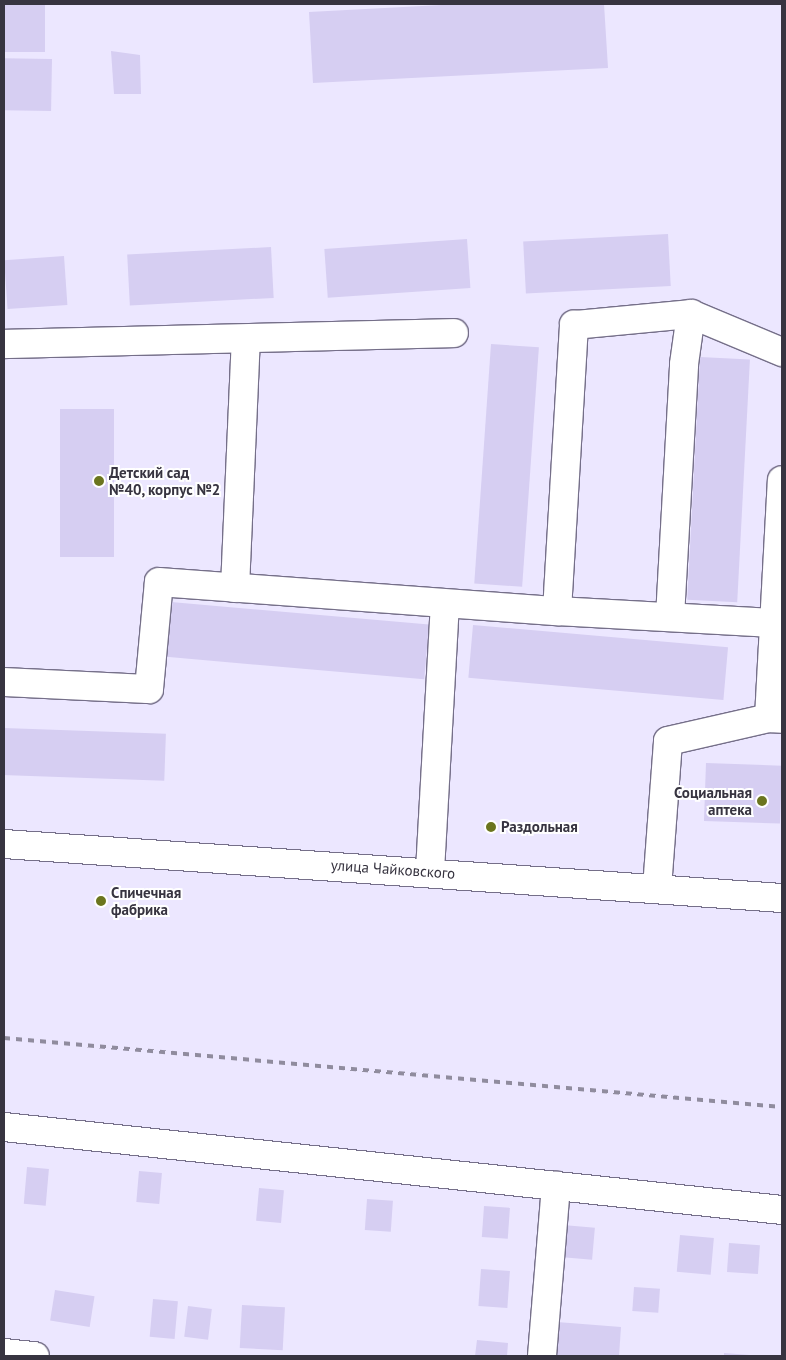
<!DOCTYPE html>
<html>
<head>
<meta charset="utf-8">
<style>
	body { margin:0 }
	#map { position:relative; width:786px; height:1360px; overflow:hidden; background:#ece7ff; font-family:"PT Sans",sans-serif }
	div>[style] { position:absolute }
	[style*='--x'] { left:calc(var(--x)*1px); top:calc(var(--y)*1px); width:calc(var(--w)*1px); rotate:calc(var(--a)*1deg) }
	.building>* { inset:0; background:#d6cef2; transform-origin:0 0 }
	.roads { filter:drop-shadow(1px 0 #756f89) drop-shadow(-1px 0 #756f89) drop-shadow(0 1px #756f89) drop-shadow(0 -1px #756f89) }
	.minor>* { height:28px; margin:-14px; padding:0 14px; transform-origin:14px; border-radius:14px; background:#fff }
	.rail>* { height:4px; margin-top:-2px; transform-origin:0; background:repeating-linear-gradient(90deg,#908c9e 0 6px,transparent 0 12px) }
	.dots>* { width:14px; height:14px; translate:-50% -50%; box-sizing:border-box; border:2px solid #fff; border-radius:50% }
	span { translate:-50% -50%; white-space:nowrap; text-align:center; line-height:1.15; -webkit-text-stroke:4px #fff; paint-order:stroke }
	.poi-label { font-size:15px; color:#373440; font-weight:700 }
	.left { translate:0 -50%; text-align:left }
	.right { translate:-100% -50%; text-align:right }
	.street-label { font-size:15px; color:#373440 }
	.frame { position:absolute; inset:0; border:5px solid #373440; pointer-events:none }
</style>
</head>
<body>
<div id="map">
	<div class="building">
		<div style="left:4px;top:4px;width:41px;height:48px"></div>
		<div style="clip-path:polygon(460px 4px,604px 4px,608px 68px,313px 83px,309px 12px)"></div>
		<div style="clip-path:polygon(111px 51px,140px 55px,141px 94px,114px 94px)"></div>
		<div style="left:52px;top:59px;width:52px;height:48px;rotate:91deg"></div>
		<div style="left:668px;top:234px;width:52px;height:145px;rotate:87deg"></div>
		<div style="left:467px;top:239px;width:49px;height:143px;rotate:86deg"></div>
		<div style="left:271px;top:247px;width:51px;height:144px;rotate:87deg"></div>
		<div style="left:64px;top:256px;width:49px;height:60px;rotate:86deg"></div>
		<div style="left:491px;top:344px;width:48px;height:240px;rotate:4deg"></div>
		<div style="left:700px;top:357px;width:50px;height:243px;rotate:3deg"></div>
		<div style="left:60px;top:409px;width:54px;height:148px"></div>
		<div style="left:171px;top:602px;width:259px;height:55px;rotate:5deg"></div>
		<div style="left:473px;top:625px;width:256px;height:53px;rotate:5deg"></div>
		<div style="left:4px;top:728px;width:162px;height:47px;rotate:2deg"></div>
		<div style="left:706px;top:763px;width:76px;height:58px;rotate:2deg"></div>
		<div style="left:27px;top:1167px;width:22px;height:37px;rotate:5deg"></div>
		<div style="left:139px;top:1171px;width:23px;height:31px;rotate:5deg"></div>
		<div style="left:259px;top:1188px;width:25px;height:33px;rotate:5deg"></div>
		<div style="left:367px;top:1199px;width:26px;height:31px;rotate:4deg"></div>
		<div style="left:484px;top:1206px;width:26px;height:31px;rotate:4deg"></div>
		<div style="left:563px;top:1225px;width:32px;height:32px;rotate:5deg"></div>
		<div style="left:680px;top:1235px;width:34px;height:37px;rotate:5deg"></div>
		<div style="left:729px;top:1243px;width:31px;height:29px;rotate:4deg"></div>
		<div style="left:481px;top:1269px;width:29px;height:37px;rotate:4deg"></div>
		<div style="left:634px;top:1287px;width:26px;height:24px;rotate:4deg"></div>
		<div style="left:55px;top:1290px;width:40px;height:31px;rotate:9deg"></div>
		<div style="left:153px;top:1299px;width:25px;height:38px;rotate:5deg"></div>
		<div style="left:242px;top:1305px;width:43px;height:43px;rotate:3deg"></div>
		<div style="left:188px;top:1306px;width:24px;height:31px;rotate:7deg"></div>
		<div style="clip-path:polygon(557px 1322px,621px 1327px,619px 1356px,554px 1356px)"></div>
		<div style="clip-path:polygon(477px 1340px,508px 1343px,507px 1356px,475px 1356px)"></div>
		<div style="clip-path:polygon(724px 1353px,750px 1355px,750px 1356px,724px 1356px)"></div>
	</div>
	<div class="roads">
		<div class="minor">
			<div style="--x:4;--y:344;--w:450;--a:-1.4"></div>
			<div style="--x:235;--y:588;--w:248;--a:-87.5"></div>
			<div style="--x:557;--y:611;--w:216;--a:3.2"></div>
			<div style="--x:670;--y:617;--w:253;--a:-86.8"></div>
			<div style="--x:684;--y:364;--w:50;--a:-82"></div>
			<div style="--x:691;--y:314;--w:99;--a:22.7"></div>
			<div style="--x:4;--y:682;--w:145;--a:2.8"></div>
			<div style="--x:149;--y:689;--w:107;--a:-84.7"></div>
			<div style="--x:159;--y:582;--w:399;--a:4.2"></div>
			<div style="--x:557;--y:611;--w:287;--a:-86.6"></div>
			<div style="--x:574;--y:325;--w:118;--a:-5.4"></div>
			<div style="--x:769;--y:718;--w:238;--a:-86.9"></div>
			<div style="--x:4;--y:844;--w:780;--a:3.97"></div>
			<div style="--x:430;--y:871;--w:267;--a:-86.8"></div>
			<div style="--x:657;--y:888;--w:147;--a:-85.7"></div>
			<div style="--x:668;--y:741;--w:104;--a:-12.8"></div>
			<div style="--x:769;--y:718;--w:13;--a:4"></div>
			<div style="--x:4;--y:1127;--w:782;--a:6.09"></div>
			<div style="--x:4;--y:1353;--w:31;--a:6"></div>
			<div style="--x:542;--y:1356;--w:171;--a:-85.3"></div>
		</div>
	</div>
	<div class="rail">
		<div style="--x:4;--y:1038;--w:781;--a:5.07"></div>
	</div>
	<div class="dots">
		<div style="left:99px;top:481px;background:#6b751f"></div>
		<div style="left:762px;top:801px;background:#6b751f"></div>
		<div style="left:491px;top:827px;background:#6b751f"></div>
		<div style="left:101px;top:901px;background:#6b751f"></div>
	</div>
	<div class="poi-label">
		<span class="left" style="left:109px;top:481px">Детский сад<br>№40, корпус №2</span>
		<span class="right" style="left:752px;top:801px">Социальная<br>аптека</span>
		<span class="left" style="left:501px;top:827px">Раздольная</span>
		<span class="left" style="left:111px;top:901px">Спичечная<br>фабрика</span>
	</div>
	<div class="street-label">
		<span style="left:393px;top:869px;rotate:4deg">улица Чайковского</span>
	</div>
	<div class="frame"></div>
</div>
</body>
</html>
